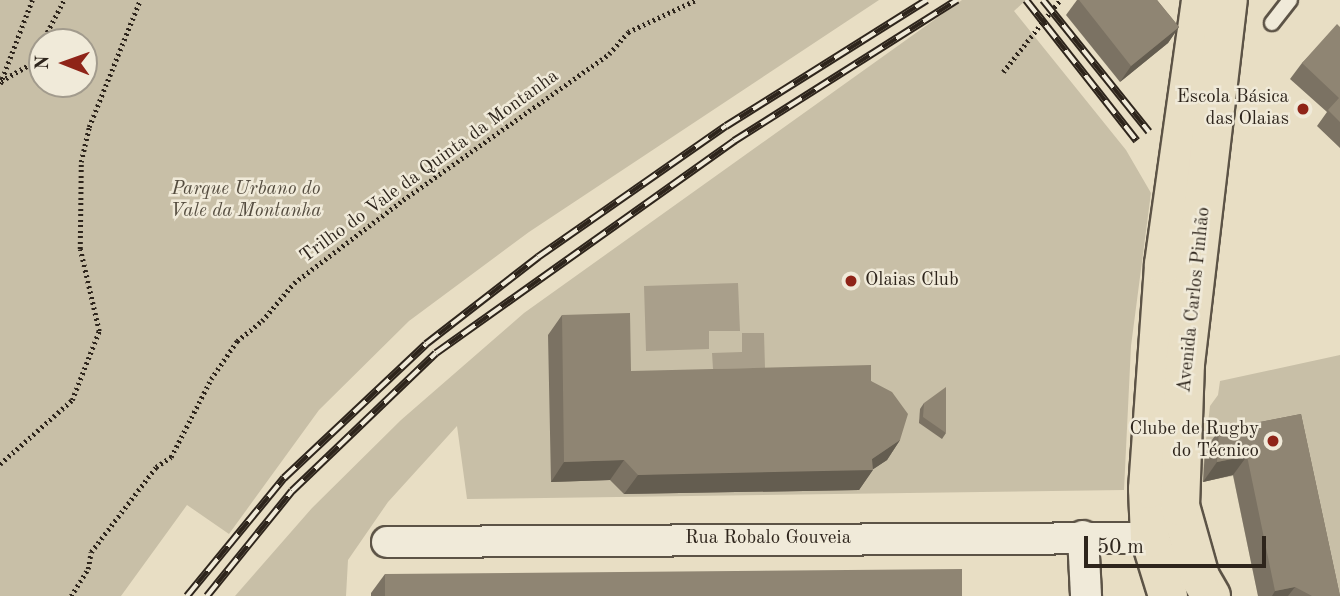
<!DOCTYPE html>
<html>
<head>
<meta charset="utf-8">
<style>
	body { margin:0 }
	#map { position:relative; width:1340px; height:596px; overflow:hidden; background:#e8dec4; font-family:"Old Standard TT",serif }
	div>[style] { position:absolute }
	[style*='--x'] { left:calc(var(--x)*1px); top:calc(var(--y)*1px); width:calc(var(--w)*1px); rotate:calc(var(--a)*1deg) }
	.green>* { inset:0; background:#c8bfa7 }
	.water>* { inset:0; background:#a99f8b }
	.path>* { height:4.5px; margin-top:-2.25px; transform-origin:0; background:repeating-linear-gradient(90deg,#2e251c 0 2px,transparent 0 5.5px) }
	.roads { filter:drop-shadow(2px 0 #5c5346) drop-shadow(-2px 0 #5c5346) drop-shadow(0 2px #5c5346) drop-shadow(0 -2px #5c5346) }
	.lane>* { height:14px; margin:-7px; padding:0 7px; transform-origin:7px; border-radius:7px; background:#f0ead9 }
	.street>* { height:30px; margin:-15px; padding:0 15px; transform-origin:15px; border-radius:15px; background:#f0ead9 }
	.primary>* { height:38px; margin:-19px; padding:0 19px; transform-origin:19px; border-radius:19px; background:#e8dec4 }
	.rail>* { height:8px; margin-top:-4px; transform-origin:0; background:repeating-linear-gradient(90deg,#f0ead9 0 16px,#2e251c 0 32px); box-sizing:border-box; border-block:2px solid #2e251c }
	.wall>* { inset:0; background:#7b7263 }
	.shaded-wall>* { inset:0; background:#645d50 }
	.building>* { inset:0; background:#8f8573 }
	.dots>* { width:19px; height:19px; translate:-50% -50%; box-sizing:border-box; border:4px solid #f0ead9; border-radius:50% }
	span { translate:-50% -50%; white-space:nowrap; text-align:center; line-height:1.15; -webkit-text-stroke:5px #f0ead9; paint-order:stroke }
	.poi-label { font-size:19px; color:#2e251c }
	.right { translate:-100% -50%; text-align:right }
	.left { translate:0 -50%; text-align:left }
	.street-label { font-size:19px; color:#2e251c }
	.park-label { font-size:19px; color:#544c3f; font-style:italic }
	.north { position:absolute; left:28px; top:28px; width:70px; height:70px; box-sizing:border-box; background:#f0ead9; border:2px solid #a29b8d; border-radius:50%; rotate:271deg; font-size:19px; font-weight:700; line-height:28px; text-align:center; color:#2e251c }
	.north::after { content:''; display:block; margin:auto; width:24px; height:32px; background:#8f2418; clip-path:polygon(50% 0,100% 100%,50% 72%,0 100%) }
	.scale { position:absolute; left:1084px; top:536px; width:182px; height:32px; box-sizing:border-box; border:4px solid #2e251c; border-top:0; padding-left:9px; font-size:21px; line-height:24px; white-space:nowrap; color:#2e251c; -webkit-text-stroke:5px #f0ead9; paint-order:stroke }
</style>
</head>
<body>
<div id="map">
	<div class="green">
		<div style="clip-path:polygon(evenodd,0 0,879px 0,529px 232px,409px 321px,319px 410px,229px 534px,187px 505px,121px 596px,0 596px,0 0,42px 42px,84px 42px,84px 84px,42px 84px,42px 42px)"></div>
		<div style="clip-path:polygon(962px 0,1026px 0,1014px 11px,1126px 150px,1151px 193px,1131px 346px,1124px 490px,467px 499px,457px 426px,388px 502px,348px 560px,346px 596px,235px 596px,312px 508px,401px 420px,524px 313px)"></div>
		<div style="clip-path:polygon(1340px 355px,1340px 596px,1258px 596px,1233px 476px,1201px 482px,1210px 406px,1218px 395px,1220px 381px)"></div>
	</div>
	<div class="water">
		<div style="clip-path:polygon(738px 283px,740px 331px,709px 331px,709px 349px,646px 351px,644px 286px)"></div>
		<div style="clip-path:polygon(742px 333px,764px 333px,765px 368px,713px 369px,712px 353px,742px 352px)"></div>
	</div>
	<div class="path">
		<div style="--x:42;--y:42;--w:47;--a:-62.4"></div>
		<div style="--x:1003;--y:72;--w:92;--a:-51.6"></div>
		<div style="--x:1;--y:81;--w:34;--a:-30"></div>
		<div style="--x:31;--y:64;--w:24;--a:-62"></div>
		<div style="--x:0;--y:84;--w:90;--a:-69.1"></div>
		<div style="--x:0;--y:464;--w:96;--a:-41.6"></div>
		<div style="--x:72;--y:400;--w:74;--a:-68.6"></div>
		<div style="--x:99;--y:331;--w:84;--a:-103"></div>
		<div style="--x:80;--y:249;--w:87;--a:-89.3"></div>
		<div style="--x:81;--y:162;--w:36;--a:-77"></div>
		<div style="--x:89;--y:127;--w:137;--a:-68.1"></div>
		<div style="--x:71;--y:596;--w:32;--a:-58"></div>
		<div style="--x:88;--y:569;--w:17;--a:-80"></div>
		<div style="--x:91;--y:552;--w:107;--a:-52.6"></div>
		<div style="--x:156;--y:467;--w:18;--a:-34"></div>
		<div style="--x:171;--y:457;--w:88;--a:-62.9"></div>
		<div style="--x:211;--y:379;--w:46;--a:-55.6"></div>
		<div style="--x:237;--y:341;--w:32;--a:-39"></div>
		<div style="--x:262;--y:321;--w:50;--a:-49.9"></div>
		<div style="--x:294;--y:283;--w:137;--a:-37.3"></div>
		<div style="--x:403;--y:200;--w:252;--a:-35.3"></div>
		<div style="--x:609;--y:54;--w:29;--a:-49"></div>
		<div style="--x:628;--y:32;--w:75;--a:-25.2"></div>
	</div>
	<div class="roads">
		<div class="lane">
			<div style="--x:1272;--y:23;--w:29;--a:-52"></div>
		</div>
		<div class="street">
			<div style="--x:1083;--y:536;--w:60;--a:87.1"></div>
			<div style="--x:387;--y:542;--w:763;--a:-0.3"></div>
		</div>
		<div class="primary">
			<div style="--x:1168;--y:596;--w:61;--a:-107.2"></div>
			<div style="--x:1150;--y:538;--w:49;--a:-92.3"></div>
			<div style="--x:1148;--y:489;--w:226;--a:-85.9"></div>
			<div style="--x:1164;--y:264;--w:267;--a:-82"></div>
			<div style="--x:1211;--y:596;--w:22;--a:-120"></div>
			<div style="--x:1200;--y:577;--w:74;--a:-105.7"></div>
			<div style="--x:1180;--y:506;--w:142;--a:-88"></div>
			<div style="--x:1185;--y:364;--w:367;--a:-83.3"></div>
		</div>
	</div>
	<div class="rail">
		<div style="--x:1026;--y:0;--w:179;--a:51.8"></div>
		<div style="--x:1043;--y:0;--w:169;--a:51.2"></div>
		<div style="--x:187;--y:596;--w:153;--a:-50.6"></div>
		<div style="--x:284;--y:478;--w:195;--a:-43.3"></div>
		<div style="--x:426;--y:344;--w:142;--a:-37.8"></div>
		<div style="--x:538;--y:257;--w:229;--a:-34.9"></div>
		<div style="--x:726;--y:126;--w:237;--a:-32.1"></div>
		<div style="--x:207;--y:596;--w:135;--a:-51"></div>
		<div style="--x:292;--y:491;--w:199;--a:-43.8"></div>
		<div style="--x:436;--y:353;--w:366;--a:-35.4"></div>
		<div style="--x:734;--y:141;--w:264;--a:-32.3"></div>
	</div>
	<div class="wall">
		<div style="clip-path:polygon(1077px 0,1157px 0,1179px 27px,1168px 43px,1120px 82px,1066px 15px)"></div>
		<div style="clip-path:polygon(1340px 27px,1340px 148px,1317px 126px,1327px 112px,1290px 79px,1302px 63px)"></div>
		<div style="clip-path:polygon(562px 315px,631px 371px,871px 381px,900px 440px,887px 460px,873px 469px,859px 490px,624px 494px,610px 480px,551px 482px,548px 335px)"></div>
		<div style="clip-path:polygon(924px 403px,946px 433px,942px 439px,919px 423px,920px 409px)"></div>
		<div style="clip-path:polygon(1301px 414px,1340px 596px,1258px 596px,1233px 475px,1203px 482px,1205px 450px,1219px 430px)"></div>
		<div style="clip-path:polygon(385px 574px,962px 596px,371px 596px,371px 593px)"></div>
	</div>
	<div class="shaded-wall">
		<div style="clip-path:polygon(1179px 27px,1168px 43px,1120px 82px,1131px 66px)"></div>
		<div style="clip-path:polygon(900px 440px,887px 460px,872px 470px,873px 470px,859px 490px,624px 494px,638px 475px,872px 459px)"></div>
		<div style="clip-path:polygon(1247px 456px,1233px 475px,1203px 482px,1217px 462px)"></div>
		<div style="clip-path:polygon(624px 460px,610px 480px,551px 482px,564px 462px)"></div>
		<div style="clip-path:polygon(1295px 587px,1288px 596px,1272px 596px,1275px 591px)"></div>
	</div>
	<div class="building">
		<div style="clip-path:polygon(1079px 0,1157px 0,1179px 27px,1131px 66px)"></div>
		<div style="clip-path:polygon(1337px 24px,1340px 27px,1340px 122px,1328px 110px,1339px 98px,1302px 63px)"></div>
		<div style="clip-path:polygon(630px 313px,631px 371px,871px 365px,871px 381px,892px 392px,908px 414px,900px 440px,872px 459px,873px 470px,638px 475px,624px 460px,564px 462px,562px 315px)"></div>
		<div style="clip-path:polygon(946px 387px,946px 433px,923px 417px,924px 403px)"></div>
		<div style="clip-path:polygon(1301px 414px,1340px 596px,1312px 596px,1295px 587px,1275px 591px,1247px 456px,1217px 462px,1219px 430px)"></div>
		<div style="clip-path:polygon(962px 569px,962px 596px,385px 596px,385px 574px)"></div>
	</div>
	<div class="dots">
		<div style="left:1303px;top:109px;background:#8f2418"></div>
		<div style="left:851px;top:281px;background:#8f2418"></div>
		<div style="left:1273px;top:441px;background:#8f2418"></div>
	</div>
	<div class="poi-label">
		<span class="right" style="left:1289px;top:109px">Escola Básica<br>das Olaias</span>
		<span class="left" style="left:865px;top:281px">Olaias Club</span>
		<span class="right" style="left:1259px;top:441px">Clube de Rugby<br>do Técnico</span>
	</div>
	<div class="street-label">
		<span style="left:430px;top:167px;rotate:-36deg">Trilho do Vale da Quinta da Montanha</span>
		<span style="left:1195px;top:300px;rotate:-84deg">Avenida Carlos Pinhão</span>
		<span style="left:768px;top:539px">Rua Robalo Gouveia</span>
	</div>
	<div class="park-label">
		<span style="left:246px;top:201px">Parque Urbano do<br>Vale da Montanha</span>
	</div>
	<div class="north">N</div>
	<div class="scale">50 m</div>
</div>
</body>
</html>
